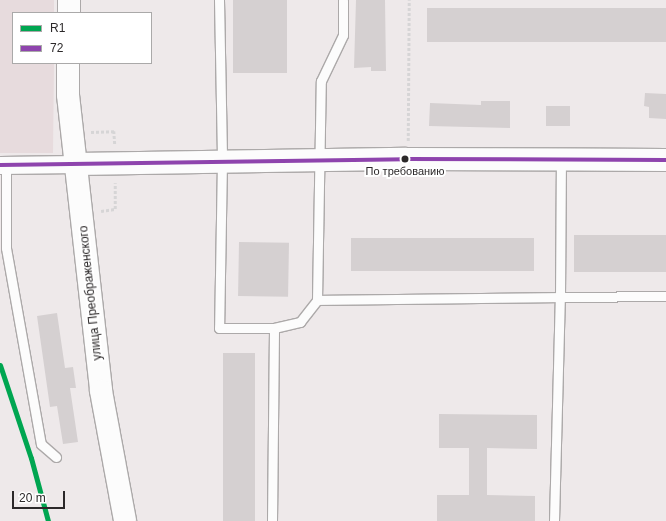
<!DOCTYPE html>
<html>
<head>
<meta charset="utf-8">
<style>
	body { margin:0 }
	#map { position:relative; width:666px; height:521px; overflow:hidden; background:#eee9ea; font-family:Arial,sans-serif }
	div>[style] { position:absolute }
	[style*='--x'] { left:calc(var(--x)*1px); top:calc(var(--y)*1px); width:calc(var(--w)*1px); rotate:calc(var(--a)*1deg) }
	.built>* { inset:0; background:#e7dbdd }
	.building>* { inset:0; background:#d5d0d1; transform-origin:0 0 }
	.path>* { height:2.5px; margin-top:-1.25px; transform-origin:0; background:repeating-linear-gradient(90deg,#d6d5d6 0 3px,transparent 0 5px) }
	.roads { filter:drop-shadow(1px 0 #aca9a9) drop-shadow(-1px 0 #aca9a9) drop-shadow(0 1px #aca9a9) drop-shadow(0 -1px #aca9a9) }
	.lane>* { height:9px; margin:-4.5px; padding:0 4.5px; transform-origin:4.5px; border-radius:4.5px; background:#fcfcfc }
	.street>* { height:17px; margin:-8.5px; padding:0 8.5px; transform-origin:8.5px; border-radius:8.5px; background:#fcfcfc }
	.secondary>* { height:22px; margin:-11px; padding:0 11px; transform-origin:11px; border-radius:11px; background:#fcfcfc }
	.bus-1>* { height:4px; margin:-2px; padding:0 2px; transform-origin:2px; border-radius:2px; background:#8e44ad }
	.rail-1>* { height:5px; margin:-2.5px; padding:0 2.5px; transform-origin:2.5px; border-radius:2.5px; background:#00a651 }
	.dots>* { width:11px; height:11px; translate:-50% -50%; box-sizing:border-box; border:2px solid #fff; border-radius:50% }
	span { translate:-50% -50%; white-space:nowrap; text-align:center; line-height:1.15; -webkit-text-stroke:4px #fff; paint-order:stroke }
	.bus-label { font-size:11px; color:#2b2829 }
	.street-label { font-size:12px; color:#2b2829 }
	.legend { position:absolute; left:12px; top:12px; width:140px; height:52px; box-sizing:border-box; background:#fff; border:1px solid #aaa9a9; margin:0; padding:5px 7px; list-style:none; font-size:12px; color:#2b2829 }
	.legend li { display:flex; align-items:center; gap:8px; height:20px }
	.legend b { width:20px; border:1px solid #aaa9a9 }
	.scale { position:absolute; left:12px; top:491px; width:53px; height:18px; box-sizing:border-box; border:2px solid #2b2829; border-top:0; padding-left:5px; font-size:12px; line-height:14px; white-space:nowrap; color:#2b2829; -webkit-text-stroke:3px #fff; paint-order:stroke }
</style>
</head>
<body>
<div id="map">
	<div class="built">
		<div style="clip-path:polygon(0 0,54px 0,54px 13px,13px 13px,13px 63px,54px 63px,53px 153px,0 153px)"></div>
	</div>
	<div class="building">
		<div style="left:233px;top:0;width:54px;height:73px"></div>
		<div style="clip-path:polygon(356px 0,385px 0,386px 71px,371px 71px,371px 67px,354px 68px)"></div>
		<div style="left:427px;top:8px;width:239px;height:34px"></div>
		<div style="clip-path:polygon(645px 93px,666px 94px,666px 119px,649px 118px,649px 107px,644px 106px)"></div>
		<div style="clip-path:polygon(481px 101px,510px 101px,510px 128px,429px 126px,430px 103px,481px 105px)"></div>
		<div style="left:546px;top:106px;width:24px;height:20px"></div>
		<div style="left:574px;top:235px;width:92px;height:37px"></div>
		<div style="left:351px;top:238px;width:183px;height:33px"></div>
		<div style="left:239px;top:242px;width:50px;height:54px;rotate:1deg"></div>
		<div style="clip-path:polygon(57px 313px,65px 368px,73px 367px,76px 388px,70px 388px,78px 442px,63px 444px,57px 406px,50px 407px,37px 316px)"></div>
		<div style="left:255px;top:353px;width:168px;height:32px;rotate:90deg"></div>
		<div style="clip-path:polygon(439px 414px,537px 415px,537px 449px,487px 448px,487px 495px,535px 496px,535px 521px,437px 521px,437px 495px,469px 495px,469px 448px,439px 448px)"></div>
	</div>
	<div class="path">
		<div style="--x:91;--y:132;--w:23;--a:-2"></div>
		<div style="--x:114;--y:131;--w:13;--a:86"></div>
		<div style="--x:408;--y:141;--w:141;--a:-89.6"></div>
		<div style="--x:101;--y:211;--w:14;--a:-8"></div>
		<div style="--x:115;--y:209;--w:26;--a:-90"></div>
	</div>
	<div class="roads">
		<div class="lane">
			<div style="--x:219;--y:0;--w:161;--a:88.9"></div>
			<div style="--x:222;--y:161;--w:167;--a:91"></div>
			<div style="--x:219;--y:328;--w:55;--a:0"></div>
			<div style="--x:6;--y:165;--w:83;--a:90"></div>
			<div style="--x:6;--y:248;--w:199;--a:79.9"></div>
			<div style="--x:41;--y:444;--w:20;--a:41"></div>
			<div style="--x:317;--y:300;--w:243;--a:-0.7"></div>
			<div style="--x:560;--y:297;--w:137;--a:-89.6"></div>
			<div style="--x:272;--y:521;--w:193;--a:-89.4"></div>
			<div style="--x:274;--y:328;--w:27;--a:-13"></div>
			<div style="--x:300;--y:322;--w:28;--a:-52"></div>
			<div style="--x:317;--y:300;--w:219;--a:-89"></div>
			<div style="--x:321;--y:81;--w:51;--a:-64.4"></div>
			<div style="--x:343;--y:35;--w:35;--a:-90"></div>
			<div style="--x:554;--y:521;--w:224;--a:-88.5"></div>
			<div style="--x:560;--y:297;--w:106;--a:-0.5"></div>
		</div>
		<div class="street">
			<div style="--x:0;--y:165;--w:77;--a:-0.7"></div>
		</div>
		<div class="secondary">
			<div style="--x:69;--y:13;--w:13;--a:-90"></div>
			<div style="--x:68;--y:63;--w:32;--a:90"></div>
			<div style="--x:68;--y:95;--w:298;--a:83.6"></div>
			<div style="--x:101;--y:391;--w:132;--a:79.5"></div>
			<div style="--x:77;--y:164;--w:329;--a:-0.9"></div>
			<div style="--x:406;--y:159;--w:260;--a:0.2"></div>
		</div>
	</div>
	<div class="bus-1">
		<div style="--x:0;--y:165;--w:406;--a:-0.8"></div>
		<div style="--x:406;--y:159;--w:260;--a:0.2"></div>
	</div>
	<div class="rail-1">
		<div style="--x:0;--y:365;--w:98;--a:71.6"></div>
		<div style="--x:31;--y:458;--w:65;--a:74.9"></div>
	</div>
	<div class="dots">
		<div style="left:405px;top:159px;background:#2b2829"></div>
	</div>
	<div class="bus-label">
		<span style="left:405px;top:171px">По требованию</span>
	</div>
	<div class="street-label">
		<span style="left:91px;top:293px;rotate:-96deg">улица Преображенского</span>
	</div>
	<ul class="legend">
	<li><b style="height:5px;background:#00a651"></b>R1</li>
	<li><b style="height:5px;background:#8e44ad"></b>72</li>
	</ul>
	<div class="scale">20 m</div>
</div>
</body>
</html>
